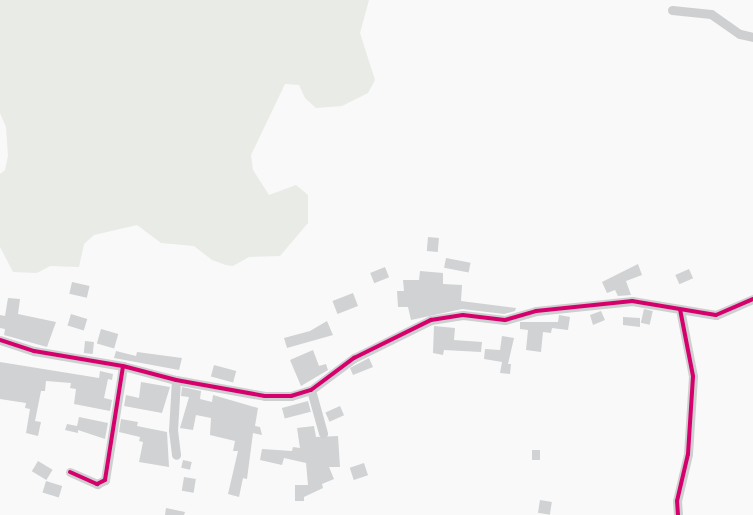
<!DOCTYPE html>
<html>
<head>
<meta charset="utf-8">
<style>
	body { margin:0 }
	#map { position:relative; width:753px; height:515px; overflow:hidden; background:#f9f9f9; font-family:Cabin,sans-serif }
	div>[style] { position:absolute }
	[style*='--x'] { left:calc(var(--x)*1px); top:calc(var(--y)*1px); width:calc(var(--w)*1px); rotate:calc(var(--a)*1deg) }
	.green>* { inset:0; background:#e8ebe6 }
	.building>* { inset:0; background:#d0d2d3; transform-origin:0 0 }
	.minor>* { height:9px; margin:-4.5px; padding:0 4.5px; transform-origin:4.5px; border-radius:4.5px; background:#cecfd0 }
	.cycleway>* { height:4px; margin:-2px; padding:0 2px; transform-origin:2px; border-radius:2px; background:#d6006c }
	span { translate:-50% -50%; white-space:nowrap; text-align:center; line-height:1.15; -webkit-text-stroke:4px #fff; paint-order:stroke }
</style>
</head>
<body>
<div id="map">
	<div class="green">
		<div style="clip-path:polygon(0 0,369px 0,360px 33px,375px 80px,368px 93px,342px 106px,316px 108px,305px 98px,299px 85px,285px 84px,251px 155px,253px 170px,269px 195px,296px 185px,308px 195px,308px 223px,280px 256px,249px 257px,233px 266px,226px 265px,212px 260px,194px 246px,161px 243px,137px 225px,94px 235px,84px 244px,79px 267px,50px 266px,37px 273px,13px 272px,0 247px,0 174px,5px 170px,8px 156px,6px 127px,0 113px)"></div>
	</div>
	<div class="building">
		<div style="left:428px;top:237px;width:11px;height:14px;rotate:5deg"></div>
		<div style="left:446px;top:258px;width:25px;height:10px;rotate:11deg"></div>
		<div style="clip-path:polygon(638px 264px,642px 275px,626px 281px,631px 295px,618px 296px,615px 290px,607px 293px,602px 282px)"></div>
		<div style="left:385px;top:267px;width:11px;height:16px;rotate:68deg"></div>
		<div style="left:689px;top:269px;width:10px;height:15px;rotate:66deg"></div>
		<div style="clip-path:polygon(420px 271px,443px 273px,443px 284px,462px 285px,461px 301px,516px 308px,515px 311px,504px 314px,462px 309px,411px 320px,408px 307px,398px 307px,397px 291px,404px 291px,403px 280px,419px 280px)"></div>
		<div style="left:72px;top:282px;width:18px;height:12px;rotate:13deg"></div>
		<div style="left:353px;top:293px;width:14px;height:22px;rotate:69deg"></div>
		<div style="clip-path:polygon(8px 298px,20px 299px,18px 314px,56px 322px,47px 347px,4px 335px,5px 329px,0 328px,0 315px,5px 316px)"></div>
		<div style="left:644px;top:309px;width:9px;height:14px;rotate:13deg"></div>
		<div style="clip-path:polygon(601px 311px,605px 320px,593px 325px,590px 315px)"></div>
		<div style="left:71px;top:314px;width:17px;height:12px;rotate:17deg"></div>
		<div style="clip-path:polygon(559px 315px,570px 317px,568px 330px,552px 328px,551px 333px,543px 332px,541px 352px,526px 350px,528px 330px,520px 329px,520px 322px,558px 322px)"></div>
		<div style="clip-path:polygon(623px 317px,640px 318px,640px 327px,623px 325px)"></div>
		<div style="clip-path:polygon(327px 321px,333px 335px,287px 348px,284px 338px,310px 331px)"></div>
		<div style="clip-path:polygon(434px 326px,455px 328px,454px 340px,482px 342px,481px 352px,444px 350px,443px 355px,433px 353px)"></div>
		<div style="left:101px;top:329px;width:18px;height:15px;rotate:16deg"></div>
		<div style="clip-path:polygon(502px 336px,514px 338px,508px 364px,511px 364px,510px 374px,500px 373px,502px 362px,484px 359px,485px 349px,500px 350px)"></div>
		<div style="left:85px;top:341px;width:9px;height:12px;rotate:6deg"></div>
		<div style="clip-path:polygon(313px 350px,319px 366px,326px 364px,328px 370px,301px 386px,290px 360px)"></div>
		<div style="clip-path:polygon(116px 351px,136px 356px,137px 352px,182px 358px,179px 370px,114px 358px)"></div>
		<div style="clip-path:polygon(369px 358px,373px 367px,353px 375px,350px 368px)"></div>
		<div style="clip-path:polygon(0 362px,99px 378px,100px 371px,113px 374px,112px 380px,108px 379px,104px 398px,112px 400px,110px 411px,74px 404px,76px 389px,70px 388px,71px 383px,46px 381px,45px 391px,41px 391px,35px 421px,41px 422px,38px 436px,26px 433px,30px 409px,25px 408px,26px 403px,0 399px)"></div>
		<div style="left:214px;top:365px;width:23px;height:12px;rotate:15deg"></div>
		<div style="clip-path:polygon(141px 382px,170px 387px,162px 413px,124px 406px,126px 395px,139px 398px)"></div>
		<div style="clip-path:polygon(182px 387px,201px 391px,200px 399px,212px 402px,213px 395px,258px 408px,255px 426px,260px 427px,262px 435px,253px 433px,247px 479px,243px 478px,239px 497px,228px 494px,238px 451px,233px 451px,235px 441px,210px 435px,211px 418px,196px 415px,193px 430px,180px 428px,189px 397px,181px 396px)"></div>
		<div style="left:308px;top:401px;width:11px;height:27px;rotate:75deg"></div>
		<div style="left:340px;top:406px;width:10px;height:16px;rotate:66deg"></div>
		<div style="clip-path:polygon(79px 417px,108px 423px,105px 439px,78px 430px,78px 433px,65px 430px,67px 424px,77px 426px)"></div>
		<div style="clip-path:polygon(121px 419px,138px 422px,137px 426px,167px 432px,169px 467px,139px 462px,143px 442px,139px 441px,140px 437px,119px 432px)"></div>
		<div style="clip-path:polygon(314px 426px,316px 437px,338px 436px,340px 467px,329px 467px,334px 479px,322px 484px,323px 488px,304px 497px,304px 501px,295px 501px,295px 485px,308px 485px,306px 463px,284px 458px,282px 465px,260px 460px,262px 449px,292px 451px,293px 447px,300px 448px,297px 428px)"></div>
		<div style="left:532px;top:450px;width:8px;height:10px"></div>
		<div style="left:183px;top:460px;width:9px;height:8px;rotate:13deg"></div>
		<div style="left:38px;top:461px;width:17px;height:12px;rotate:31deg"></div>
		<div style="left:364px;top:463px;width:13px;height:15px;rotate:72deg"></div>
		<div style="left:184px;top:477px;width:12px;height:14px;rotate:9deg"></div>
		<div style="left:46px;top:481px;width:17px;height:12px;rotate:17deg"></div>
		<div style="left:540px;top:500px;width:12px;height:13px;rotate:9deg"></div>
		<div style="clip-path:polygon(166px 508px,185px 512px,184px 515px,165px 515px)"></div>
	</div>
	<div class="minor">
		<div style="--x:672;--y:10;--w:39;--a:6"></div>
		<div style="--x:711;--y:14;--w:35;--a:35"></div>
		<div style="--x:740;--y:34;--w:13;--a:13"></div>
		<div style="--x:0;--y:340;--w:36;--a:18"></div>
		<div style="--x:34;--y:351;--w:90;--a:9.6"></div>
		<div style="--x:123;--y:366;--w:55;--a:14.8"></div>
		<div style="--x:176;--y:380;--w:90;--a:10.2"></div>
		<div style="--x:265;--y:396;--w:26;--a:0"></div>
		<div style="--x:291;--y:396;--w:21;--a:-17"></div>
		<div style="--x:311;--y:390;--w:54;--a:-36.7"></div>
		<div style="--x:354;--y:358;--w:86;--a:-26.3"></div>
		<div style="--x:431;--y:320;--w:32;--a:-9"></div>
		<div style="--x:463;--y:315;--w:42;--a:6.8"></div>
		<div style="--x:505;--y:320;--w:32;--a:-16"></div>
		<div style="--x:536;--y:311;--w:97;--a:-5.9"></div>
		<div style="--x:632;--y:301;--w:85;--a:9.5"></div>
		<div style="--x:716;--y:315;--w:40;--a:-23.4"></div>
		<div style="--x:176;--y:380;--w:50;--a:93.4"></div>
		<div style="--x:173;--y:430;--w:25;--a:83"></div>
		<div style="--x:311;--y:390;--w:45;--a:74.4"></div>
		<div style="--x:70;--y:472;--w:30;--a:24"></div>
		<div style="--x:97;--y:484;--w:9;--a:-27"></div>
		<div style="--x:105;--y:480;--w:115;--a:-81"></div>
		<div style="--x:678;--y:515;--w:14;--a:-94"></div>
		<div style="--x:677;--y:501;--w:48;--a:-76.8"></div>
		<div style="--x:688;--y:454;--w:78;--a:-86.3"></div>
		<div style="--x:693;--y:376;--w:68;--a:-101"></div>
	</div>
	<div class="cycleway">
		<div style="--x:0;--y:340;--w:36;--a:18"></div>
		<div style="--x:34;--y:351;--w:90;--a:9.6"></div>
		<div style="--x:123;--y:366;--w:55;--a:14.8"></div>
		<div style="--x:176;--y:380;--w:90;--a:10.2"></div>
		<div style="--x:265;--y:396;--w:26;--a:0"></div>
		<div style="--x:291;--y:396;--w:21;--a:-17"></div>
		<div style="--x:311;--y:390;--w:54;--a:-36.7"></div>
		<div style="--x:354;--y:358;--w:86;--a:-26.3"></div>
		<div style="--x:431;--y:320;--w:32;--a:-9"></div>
		<div style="--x:463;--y:315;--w:42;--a:6.8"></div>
		<div style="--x:505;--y:320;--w:32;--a:-16"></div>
		<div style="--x:536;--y:311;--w:97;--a:-5.9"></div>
		<div style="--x:632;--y:301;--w:85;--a:9.5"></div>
		<div style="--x:716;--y:315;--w:40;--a:-23.4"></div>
		<div style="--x:70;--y:472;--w:30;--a:24"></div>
		<div style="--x:97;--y:484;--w:9;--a:-27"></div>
		<div style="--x:105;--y:480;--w:115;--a:-81"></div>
		<div style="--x:678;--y:515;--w:14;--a:-94"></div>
		<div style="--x:677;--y:501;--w:48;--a:-76.8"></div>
		<div style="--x:688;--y:454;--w:78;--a:-86.3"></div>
		<div style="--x:693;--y:376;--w:68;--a:-101"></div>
	</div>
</div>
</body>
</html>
